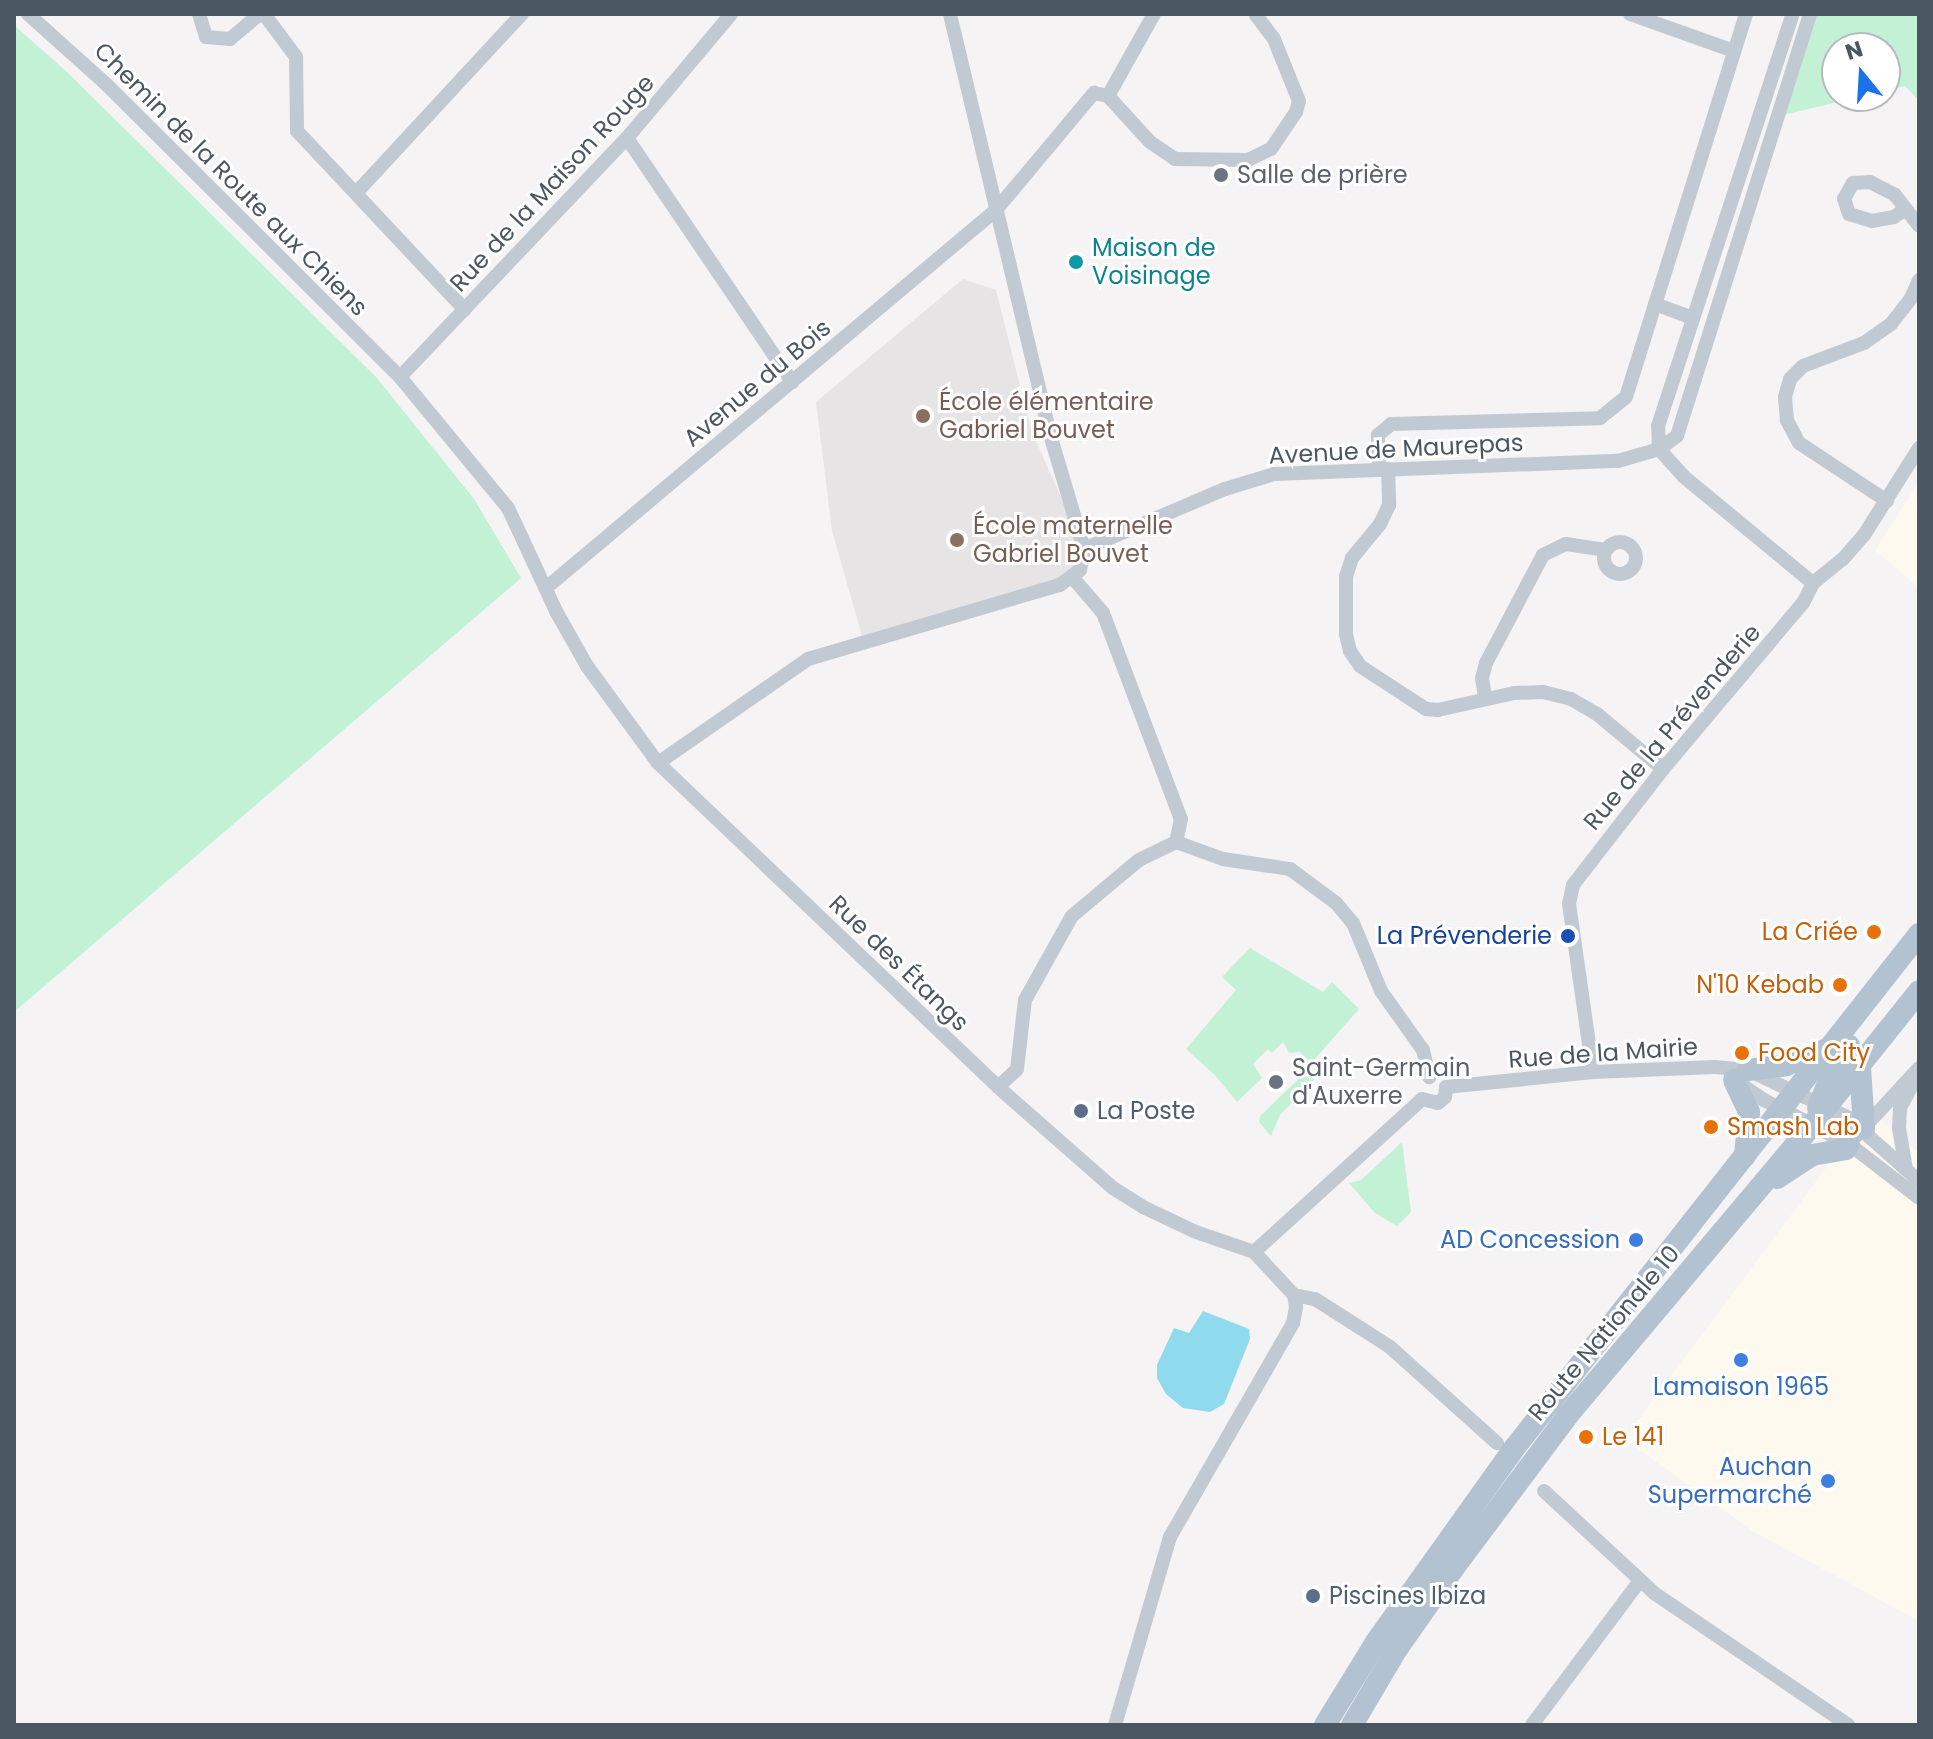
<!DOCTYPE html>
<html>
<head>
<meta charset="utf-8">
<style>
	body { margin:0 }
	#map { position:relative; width:1933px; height:1739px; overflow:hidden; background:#f5f3f3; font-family:Poppins,sans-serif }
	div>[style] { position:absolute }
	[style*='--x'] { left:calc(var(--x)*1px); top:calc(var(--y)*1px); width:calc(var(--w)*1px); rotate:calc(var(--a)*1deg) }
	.commercial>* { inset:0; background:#fdf9ef }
	.education>* { inset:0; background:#e6e4e5 }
	.green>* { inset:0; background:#c3f1d5 }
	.water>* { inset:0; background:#90daee }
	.minor>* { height:14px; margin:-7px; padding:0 7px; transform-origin:7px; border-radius:7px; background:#c1cad2 }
	.minor>.ring { margin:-7px; padding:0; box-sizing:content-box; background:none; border:14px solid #c1cad2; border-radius:50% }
	.primary>* { height:22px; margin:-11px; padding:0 11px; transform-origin:11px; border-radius:11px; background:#b3c2d1 }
	.dots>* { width:22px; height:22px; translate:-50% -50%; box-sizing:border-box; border:4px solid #fff; border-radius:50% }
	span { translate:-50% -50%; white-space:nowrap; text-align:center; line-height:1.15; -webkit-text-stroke:6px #fff; paint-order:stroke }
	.worship-label { font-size:24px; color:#5b616d }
	.left { translate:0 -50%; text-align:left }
	.street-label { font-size:24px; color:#4a5661 }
	.culture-label { font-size:24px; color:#0d838f }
	.education-label { font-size:24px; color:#785e54 }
	.food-label { font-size:24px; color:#c56008 }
	.right { translate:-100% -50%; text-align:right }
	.transit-label { font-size:24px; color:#164399 }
	.service-label { font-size:24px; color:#4e5e75 }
	.shop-label { font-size:24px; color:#366cbe }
	.frame { position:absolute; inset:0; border:16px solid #4a5661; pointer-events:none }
	.north { position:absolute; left:1821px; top:32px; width:80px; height:80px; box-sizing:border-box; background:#fff; border:2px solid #b7bbc0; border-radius:50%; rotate:342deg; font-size:22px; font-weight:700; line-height:32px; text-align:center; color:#4a5661 }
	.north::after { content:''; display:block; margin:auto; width:28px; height:36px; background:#1a73e8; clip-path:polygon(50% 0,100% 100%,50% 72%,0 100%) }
</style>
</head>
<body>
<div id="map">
	<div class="commercial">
		<div style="clip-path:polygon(1919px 482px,1919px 588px,1875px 550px)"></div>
		<div style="clip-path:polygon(1869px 1110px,1919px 1153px,1919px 1621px,1754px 1532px,1624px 1439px)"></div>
	</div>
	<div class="education">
		<div style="clip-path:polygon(963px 279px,996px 290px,1031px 430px,1084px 549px,1073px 578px,864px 643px,832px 531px,816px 402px)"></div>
	</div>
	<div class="green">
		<div style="clip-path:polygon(1816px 14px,1919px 14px,1919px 101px,1905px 86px,1885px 91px,1885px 48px,1837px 48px,1837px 96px,1863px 96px,1783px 115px)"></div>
		<div style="clip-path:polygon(14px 25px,67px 72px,377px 378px,474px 499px,521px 578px,14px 1012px)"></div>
		<div style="clip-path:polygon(1250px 948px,1323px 992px,1332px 982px,1359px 1009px,1313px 1061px,1312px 1069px,1318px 1076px,1280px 1115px,1271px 1136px,1259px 1122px,1260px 1116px,1308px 1070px,1309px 1061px,1300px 1052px,1289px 1053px,1283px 1042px,1272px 1053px,1268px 1049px,1253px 1064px,1262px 1078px,1237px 1102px,1215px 1075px,1186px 1049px,1236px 990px,1222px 977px)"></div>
		<div style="clip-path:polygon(1402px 1142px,1411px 1212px,1397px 1226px,1375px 1213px,1349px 1183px,1361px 1180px)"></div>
	</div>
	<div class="water">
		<div style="clip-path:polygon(1203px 1311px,1249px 1329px,1250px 1339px,1224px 1404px,1210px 1412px,1183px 1408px,1166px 1394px,1157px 1378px,1157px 1365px,1174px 1328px,1189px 1333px)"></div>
	</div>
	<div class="minor">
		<div style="--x:28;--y:14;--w:105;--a:41.9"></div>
		<div style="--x:106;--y:84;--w:415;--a:44.9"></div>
		<div style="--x:400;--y:377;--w:170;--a:50.5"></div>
		<div style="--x:508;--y:508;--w:116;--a:65"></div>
		<div style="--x:557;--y:613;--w:61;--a:60.5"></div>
		<div style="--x:587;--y:666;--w:120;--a:53.8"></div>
		<div style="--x:658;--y:763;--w:470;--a:43.6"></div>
		<div style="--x:998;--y:1087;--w:153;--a:41.3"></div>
		<div style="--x:1113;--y:1188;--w:36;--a:32"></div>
		<div style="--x:1143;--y:1207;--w:59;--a:25.3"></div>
		<div style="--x:1196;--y:1232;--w:61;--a:19"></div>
		<div style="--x:1254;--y:1252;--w:59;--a:47.1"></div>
		<div style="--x:1294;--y:1295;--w:21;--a:11"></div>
		<div style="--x:1315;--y:1299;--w:89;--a:32.6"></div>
		<div style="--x:1390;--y:1347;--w:144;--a:41.9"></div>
		<div style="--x:199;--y:14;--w:24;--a:73"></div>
		<div style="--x:206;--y:37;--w:24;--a:5"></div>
		<div style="--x:230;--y:39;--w:39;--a:-40"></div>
		<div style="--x:264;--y:14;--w:54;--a:53.3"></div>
		<div style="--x:296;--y:57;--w:74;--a:89.2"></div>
		<div style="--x:297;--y:131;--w:245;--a:46.8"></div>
		<div style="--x:1630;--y:14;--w:110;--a:19.6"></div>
		<div style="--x:1108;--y:96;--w:94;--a:-60.7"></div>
		<div style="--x:627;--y:138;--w:295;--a:55.9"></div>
		<div style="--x:357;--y:192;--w:243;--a:-47.2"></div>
		<div style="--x:1904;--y:210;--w:12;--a:145"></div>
		<div style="--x:1894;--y:217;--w:22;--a:170"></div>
		<div style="--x:1872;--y:221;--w:24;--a:-163"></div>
		<div style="--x:1849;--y:214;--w:16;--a:-108"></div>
		<div style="--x:1844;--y:199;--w:18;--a:-61"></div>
		<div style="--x:1853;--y:183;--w:17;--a:-3"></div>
		<div style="--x:1870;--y:182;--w:28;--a:27"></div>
		<div style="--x:1895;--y:195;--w:39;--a:52"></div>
		<div style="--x:1655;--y:304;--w:40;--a:20.2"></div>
		<div style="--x:400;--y:377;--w:330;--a:-46.5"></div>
		<div style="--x:627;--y:138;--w:162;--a:-50"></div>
		<div style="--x:1659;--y:449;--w:23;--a:-92"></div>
		<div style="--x:1658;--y:426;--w:434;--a:-71.9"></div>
		<div style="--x:1659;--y:449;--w:36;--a:48"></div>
		<div style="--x:1683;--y:476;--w:168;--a:39.5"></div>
		<div style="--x:1379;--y:469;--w:34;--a:-92"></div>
		<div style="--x:1378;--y:435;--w:17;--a:-40"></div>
		<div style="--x:1391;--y:424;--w:209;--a:-1.6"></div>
		<div style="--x:1600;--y:418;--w:33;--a:-39"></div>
		<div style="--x:1626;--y:397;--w:401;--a:-72.6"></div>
		<div style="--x:1388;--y:469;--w:36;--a:88"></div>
		<div style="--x:1389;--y:505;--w:21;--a:115"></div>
		<div style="--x:1380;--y:524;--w:44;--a:129.5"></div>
		<div style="--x:1352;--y:558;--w:19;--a:108"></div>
		<div style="--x:1346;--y:576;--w:58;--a:90"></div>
		<div style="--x:1346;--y:634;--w:17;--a:77"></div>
		<div style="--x:1350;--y:651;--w:18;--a:56"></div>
		<div style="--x:1360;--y:666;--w:79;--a:33.1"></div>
		<div style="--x:1426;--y:709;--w:12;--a:5"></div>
		<div style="--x:1438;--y:710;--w:78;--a:-12.6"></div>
		<div style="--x:1514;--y:693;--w:29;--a:-2"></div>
		<div style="--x:1543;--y:692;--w:29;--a:14"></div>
		<div style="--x:1571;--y:699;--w:30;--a:30"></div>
		<div style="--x:1597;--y:714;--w:86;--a:39.8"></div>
		<div style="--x:1887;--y:501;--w:105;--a:-146.6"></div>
		<div style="--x:1799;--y:443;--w:26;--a:-118"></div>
		<div style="--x:1787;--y:420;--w:23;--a:-95"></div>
		<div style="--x:1785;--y:397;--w:19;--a:-74"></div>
		<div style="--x:1790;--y:379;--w:18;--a:-45"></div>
		<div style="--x:1803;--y:366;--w:65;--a:-20.7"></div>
		<div style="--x:1864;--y:343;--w:33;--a:-35"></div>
		<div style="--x:1891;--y:324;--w:33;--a:-52"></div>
		<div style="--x:1911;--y:298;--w:20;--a:-66"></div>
		<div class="ring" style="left:1604px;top:542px;width:18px;height:18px"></div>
		<div style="--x:1084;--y:549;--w:153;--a:-23.1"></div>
		<div style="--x:1225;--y:489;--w:51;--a:-17"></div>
		<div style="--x:1274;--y:474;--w:344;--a:-2.2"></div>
		<div style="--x:1618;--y:461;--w:43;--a:-16.3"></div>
		<div style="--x:1659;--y:449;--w:22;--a:-36"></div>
		<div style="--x:1677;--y:436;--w:442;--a:-72.5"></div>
		<div style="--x:1073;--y:578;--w:46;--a:49.4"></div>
		<div style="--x:1103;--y:613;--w:220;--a:69.3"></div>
		<div style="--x:1181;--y:819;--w:24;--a:102"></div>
		<div style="--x:546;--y:588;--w:588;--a:-40.03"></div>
		<div style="--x:996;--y:210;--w:153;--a:-50.1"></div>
		<div style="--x:1094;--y:93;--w:14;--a:12"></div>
		<div style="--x:1108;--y:96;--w:62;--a:47.6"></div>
		<div style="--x:1150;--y:142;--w:30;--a:34"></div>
		<div style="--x:1175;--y:159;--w:73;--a:0.8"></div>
		<div style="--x:1248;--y:160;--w:25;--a:-26"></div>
		<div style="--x:1271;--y:149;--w:45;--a:-56"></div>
		<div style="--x:1296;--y:112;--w:11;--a:-75"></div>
		<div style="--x:1299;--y:101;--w:67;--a:-112"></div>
		<div style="--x:1274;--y:39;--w:31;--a:-127"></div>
		<div style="--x:1485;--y:697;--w:19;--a:-99"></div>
		<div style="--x:1482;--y:678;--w:16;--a:-75"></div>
		<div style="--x:1486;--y:663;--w:122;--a:-62.2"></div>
		<div style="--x:1543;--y:555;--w:25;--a:-26"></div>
		<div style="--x:1566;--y:544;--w:40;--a:8.5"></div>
		<div style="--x:658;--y:763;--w:183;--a:-34.7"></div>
		<div style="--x:808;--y:659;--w:263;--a:-16.4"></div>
		<div style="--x:1060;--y:585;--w:25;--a:-37"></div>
		<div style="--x:1080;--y:570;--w:21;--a:-79"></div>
		<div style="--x:1084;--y:549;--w:120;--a:-106.5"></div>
		<div style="--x:1050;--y:434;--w:432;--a:-103.4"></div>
		<div style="--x:1176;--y:842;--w:50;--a:19.9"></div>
		<div style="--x:1223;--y:859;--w:68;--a:8.5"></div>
		<div style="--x:1290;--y:869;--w:57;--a:36.5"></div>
		<div style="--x:1336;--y:903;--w:26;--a:50"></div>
		<div style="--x:1353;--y:923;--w:74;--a:67.6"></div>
		<div style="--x:1381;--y:991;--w:72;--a:54.6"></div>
		<div style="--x:1423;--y:1050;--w:28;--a:77"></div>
		<div style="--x:1593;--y:1072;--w:170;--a:-98.1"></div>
		<div style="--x:1569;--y:904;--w:19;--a:-78"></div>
		<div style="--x:1573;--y:885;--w:147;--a:-52.2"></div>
		<div style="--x:1663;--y:769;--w:217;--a:-49.9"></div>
		<div style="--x:1803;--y:603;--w:22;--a:-63"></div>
		<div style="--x:1813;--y:583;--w:38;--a:-39"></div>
		<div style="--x:1843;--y:559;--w:32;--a:-49"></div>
		<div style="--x:1864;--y:535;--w:103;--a:-57.7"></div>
		<div style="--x:1735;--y:1080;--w:35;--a:35"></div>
		<div style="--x:1764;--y:1100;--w:96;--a:27.4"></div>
		<div style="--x:1849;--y:1144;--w:88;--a:37.6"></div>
		<div style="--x:998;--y:1087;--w:26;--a:-43"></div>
		<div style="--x:1017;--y:1069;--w:69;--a:-83.4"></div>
		<div style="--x:1025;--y:1000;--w:96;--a:-60.8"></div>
		<div style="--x:1072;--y:916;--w:87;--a:-39.9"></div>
		<div style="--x:1139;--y:860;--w:41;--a:-25.9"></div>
		<div style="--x:1446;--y:1087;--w:148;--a:-5.8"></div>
		<div style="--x:1593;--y:1072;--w:122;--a:-2.3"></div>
		<div style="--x:1715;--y:1067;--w:33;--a:5"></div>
		<div style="--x:1748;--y:1070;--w:110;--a:25.4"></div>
		<div style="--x:1847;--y:1117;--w:96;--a:41.6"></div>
		<div style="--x:1422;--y:1099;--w:16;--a:14"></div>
		<div style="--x:1438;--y:1103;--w:9;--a:-41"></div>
		<div style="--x:1445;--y:1097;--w:10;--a:-84"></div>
		<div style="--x:1849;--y:1144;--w:103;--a:-47.4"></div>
		<div style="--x:1906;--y:1169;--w:42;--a:-99.7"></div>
		<div style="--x:1899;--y:1128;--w:20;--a:-87"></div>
		<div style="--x:1900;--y:1108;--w:30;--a:-62"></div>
		<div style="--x:1254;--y:1252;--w:227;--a:-42.3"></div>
		<div style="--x:1544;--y:1491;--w:150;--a:42.8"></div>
		<div style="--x:1654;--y:1593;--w:235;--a:34.2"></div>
		<div style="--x:1115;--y:1725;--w:196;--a:-73.7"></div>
		<div style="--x:1170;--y:1537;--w:247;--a:-60.1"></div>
		<div style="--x:1293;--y:1323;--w:16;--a:-79"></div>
		<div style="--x:1296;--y:1307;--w:12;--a:-99"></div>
		<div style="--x:1532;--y:1725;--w:179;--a:-53.2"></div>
	</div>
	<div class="primary">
		<div style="--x:1860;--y:1067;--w:61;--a:86.2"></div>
		<div style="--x:1748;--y:1070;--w:38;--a:-7"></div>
		<div style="--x:1786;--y:1065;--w:47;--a:-21.1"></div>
		<div style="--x:1734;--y:1080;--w:35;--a:65"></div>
		<div style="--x:1749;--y:1112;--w:44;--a:95.2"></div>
		<div style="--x:1818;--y:1108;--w:43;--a:-68.2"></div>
		<div style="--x:1834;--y:1068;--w:27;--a:-56"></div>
		<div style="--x:1777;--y:1178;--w:42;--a:-33.3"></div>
		<div style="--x:1812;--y:1155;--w:34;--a:-10"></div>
		<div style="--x:1845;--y:1149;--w:6;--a:-51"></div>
		<div style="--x:1325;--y:1725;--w:97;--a:-58.4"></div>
		<div style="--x:1376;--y:1642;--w:234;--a:-54.5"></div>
		<div style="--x:1512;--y:1451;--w:658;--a:-51.79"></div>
		<div style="--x:1352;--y:1725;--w:88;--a:-59.4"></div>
		<div style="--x:1397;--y:1649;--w:98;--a:-55"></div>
		<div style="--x:1453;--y:1569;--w:192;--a:-53.2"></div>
		<div style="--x:1568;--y:1415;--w:358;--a:-49.9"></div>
		<div style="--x:1799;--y:1141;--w:192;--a:-51.3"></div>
	</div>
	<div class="dots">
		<div style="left:1221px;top:175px;background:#6b7280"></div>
		<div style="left:1076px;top:262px;background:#0f9aa8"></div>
		<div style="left:923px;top:416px;background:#8d6e63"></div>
		<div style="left:957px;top:540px;background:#8d6e63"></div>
		<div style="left:1874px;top:932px;background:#e8710a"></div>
		<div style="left:1568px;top:936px;background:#1a4fb4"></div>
		<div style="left:1840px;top:985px;background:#e8710a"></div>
		<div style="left:1742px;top:1053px;background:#e8710a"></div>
		<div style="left:1276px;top:1082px;background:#6b7280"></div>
		<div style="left:1081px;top:1111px;background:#5c6f8a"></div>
		<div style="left:1711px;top:1127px;background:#e8710a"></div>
		<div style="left:1636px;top:1240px;background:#3f7fe0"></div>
		<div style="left:1741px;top:1360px;background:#3f7fe0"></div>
		<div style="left:1586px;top:1437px;background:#e8710a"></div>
		<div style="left:1828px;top:1481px;background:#3f7fe0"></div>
		<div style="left:1313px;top:1596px;background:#5c6f8a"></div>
	</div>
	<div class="worship-label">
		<span class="left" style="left:1237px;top:175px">Salle de prière</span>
		<span class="left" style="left:1292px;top:1082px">Saint-Germain<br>d'Auxerre</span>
	</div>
	<div class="street-label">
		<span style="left:231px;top:179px;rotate:45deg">Chemin de la Route aux Chiens</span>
		<span style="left:552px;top:183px;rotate:-47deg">Rue de la Maison Rouge</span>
		<span style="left:757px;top:383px;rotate:-40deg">Avenue du Bois</span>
		<span style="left:1396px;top:449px;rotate:-3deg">Avenue de Maurepas</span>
		<span style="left:1672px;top:727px;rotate:-50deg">Rue de la Prévenderie</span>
		<span style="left:899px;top:963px;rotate:44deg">Rue des Étangs</span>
		<span style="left:1603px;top:1053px;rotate:-4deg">Rue de la Mairie</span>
		<span style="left:1604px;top:1333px;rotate:-50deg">Route Nationale 10</span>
	</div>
	<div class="culture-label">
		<span class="left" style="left:1092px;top:262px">Maison de<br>Voisinage</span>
	</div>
	<div class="education-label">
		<span class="left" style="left:939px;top:416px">École élémentaire<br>Gabriel Bouvet</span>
		<span class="left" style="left:973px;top:540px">École maternelle<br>Gabriel Bouvet</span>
	</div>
	<div class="food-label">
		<span class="right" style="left:1858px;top:932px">La Criée</span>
		<span class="right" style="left:1824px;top:985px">N'10 Kebab</span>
		<span class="left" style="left:1758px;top:1053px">Food City</span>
		<span class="left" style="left:1727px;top:1127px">Smash Lab</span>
		<span class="left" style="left:1602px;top:1437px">Le 141</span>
	</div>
	<div class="transit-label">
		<span class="right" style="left:1552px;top:936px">La Prévenderie</span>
	</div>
	<div class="service-label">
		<span class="left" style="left:1097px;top:1111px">La Poste</span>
		<span class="left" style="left:1329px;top:1596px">Piscines Ibiza</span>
	</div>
	<div class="shop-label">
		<span class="right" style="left:1620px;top:1240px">AD Concession</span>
		<span style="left:1741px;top:1387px">Lamaison 1965</span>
		<span class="right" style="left:1812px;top:1481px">Auchan<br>Supermarché</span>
	</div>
	<div class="frame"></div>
	<div class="north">N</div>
</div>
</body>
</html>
